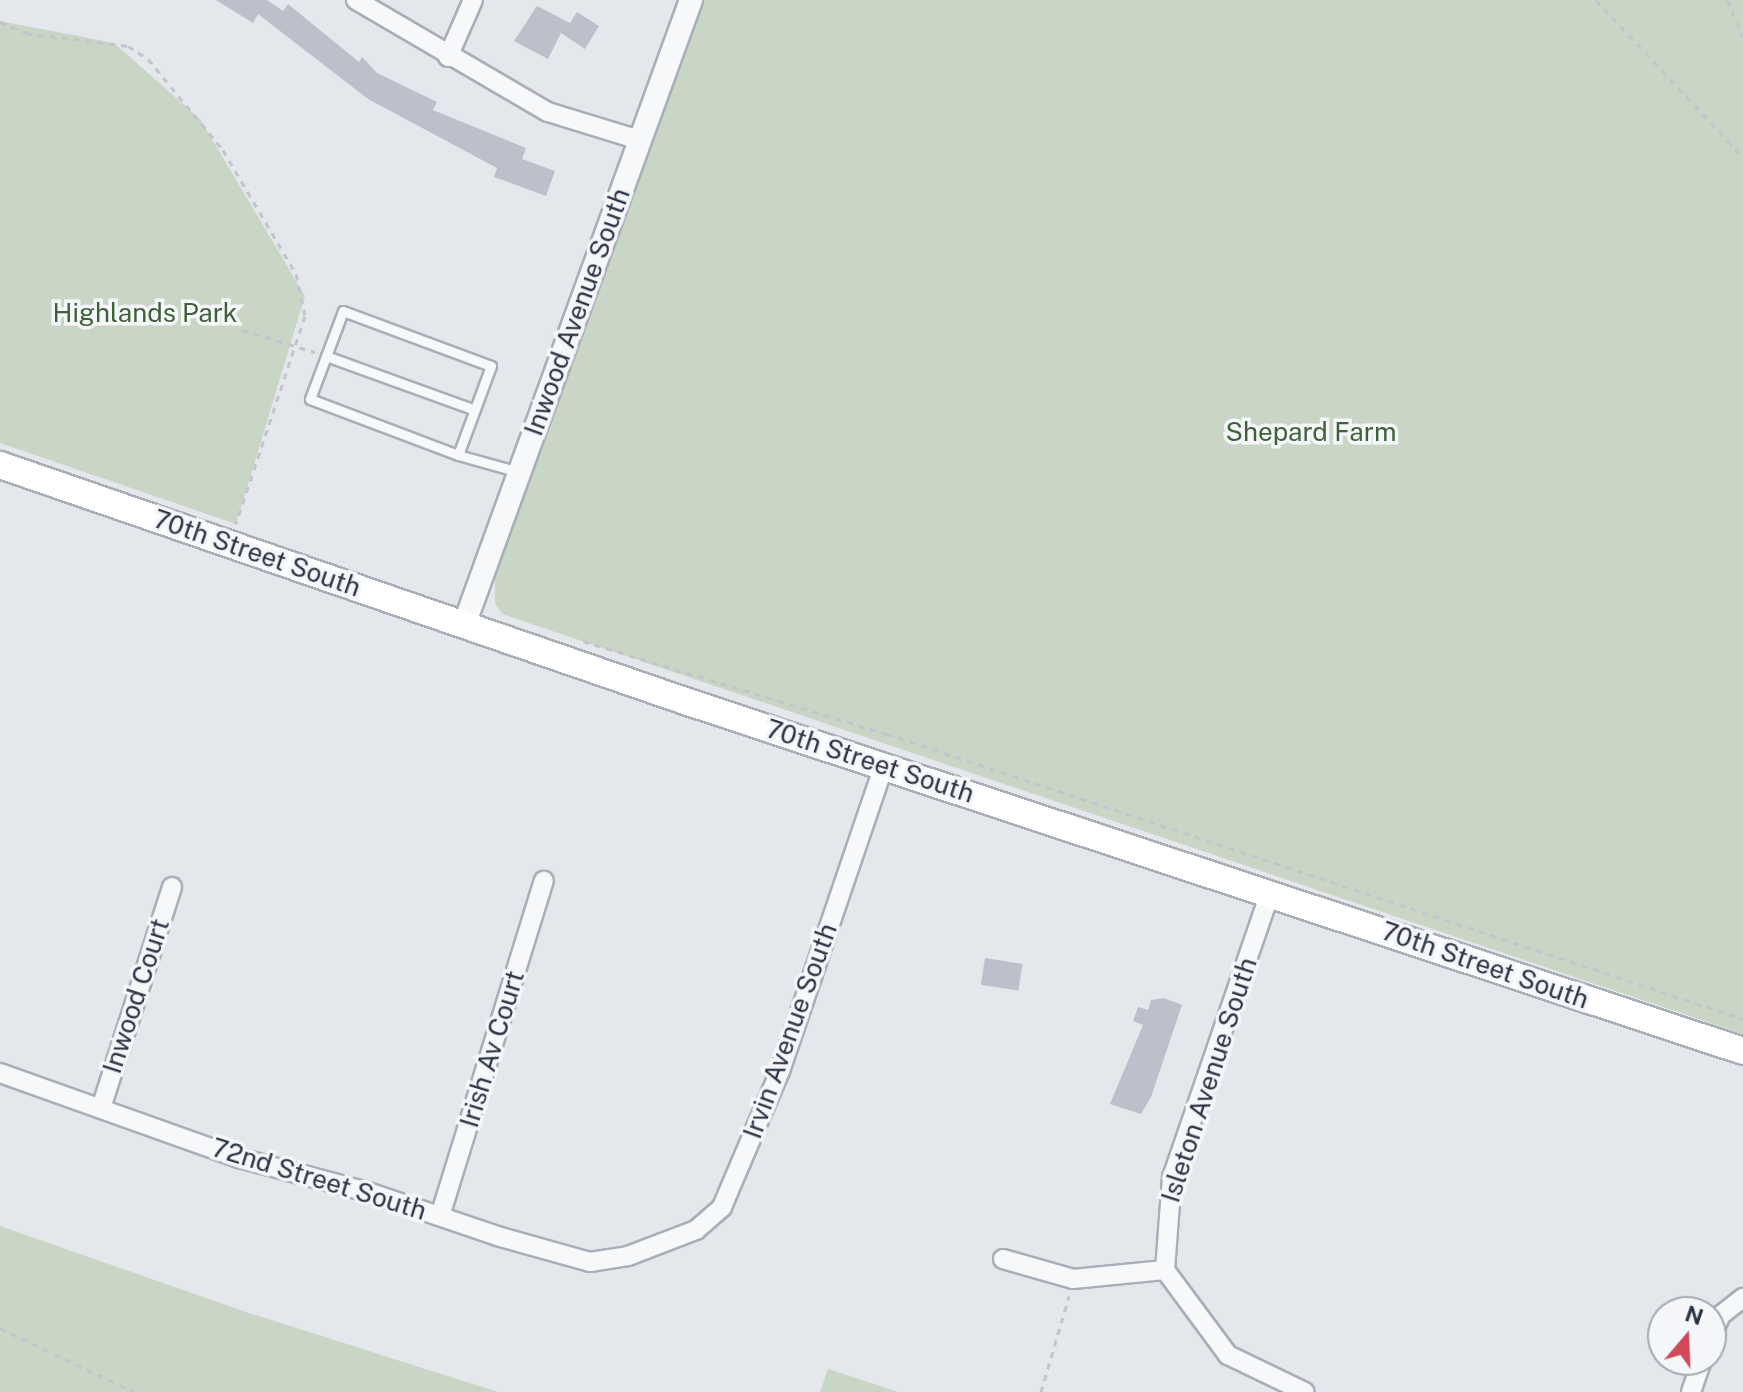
<!DOCTYPE html>
<html>
<head>
<meta charset="utf-8">
<style>
	body { margin:0 }
	#map { position:relative; width:1743px; height:1392px; overflow:hidden; background:#e4e7ec; font-family:"Public Sans",sans-serif }
	div>[style] { position:absolute }
	[style*='--x'] { left:calc(var(--x)*1px); top:calc(var(--y)*1px); width:calc(var(--w)*1px); rotate:calc(var(--a)*1deg) }
	.green>* { inset:0; background:#c9d6c5 }
	.building>* { inset:0; background:#bbc0ca; transform-origin:0 0 }
	.path>* { height:3px; margin-top:-1.5px; transform-origin:0; background:repeating-linear-gradient(90deg,#c2c5cb 0 6px,transparent 0 12px) }
	.roads { filter:drop-shadow(2px 0 #a9aeb7) drop-shadow(-2px 0 #a9aeb7) drop-shadow(0 2px #a9aeb7) drop-shadow(0 -2px #a9aeb7) }
	.service>* { height:9px; margin:-4.5px; padding:0 4.5px; transform-origin:4.5px; border-radius:4.5px; background:#f7f8fa }
	.minor>* { height:18px; margin:-9px; padding:0 9px; transform-origin:9px; border-radius:9px; background:#f7f8fa }
	.tertiary>* { height:22px; margin:-11px; padding:0 11px; transform-origin:11px; border-radius:11px; background:#f7f8fa }
	.secondary>* { height:26px; margin:-13px; padding:0 13px; transform-origin:13px; border-radius:13px; background:#fff }
	span { translate:-50% -50%; white-space:nowrap; text-align:center; line-height:1.15; -webkit-text-stroke:7px #f4f6f9; paint-order:stroke }
	.street-label { font-size:26px; color:#2b3445 }
	.park-label { font-size:26px; color:#3f6138 }
	.north { position:absolute; left:1647px; top:1296px; width:80px; height:80px; box-sizing:border-box; background:#f4f6f9; border:2px solid #a4a8b1; border-radius:50%; rotate:19deg; font-size:22px; font-weight:700; line-height:32px; text-align:center; color:#2b3445 }
	.north::after { content:''; display:block; margin:auto; width:28px; height:36px; background:#d1495b; clip-path:polygon(50% 0,100% 100%,50% 72%,0 100%) }
</style>
</head>
<body>
<div id="map">
	<div class="green">
		<div style="clip-path:polygon(700px 0,1743px 0,1743px 1034px,502px 614px,495px 603px,495px 570px)"></div>
		<div style="clip-path:polygon(0 21px,114px 43px,200px 119px,305px 296px,236px 524px,0 443px)"></div>
		<div style="clip-path:polygon(0 1226px,246px 1312px,498px 1392px,0 1392px)"></div>
		<div style="clip-path:polygon(828px 1369px,898px 1392px,820px 1392px)"></div>
	</div>
	<div class="building">
		<div style="clip-path:polygon(216px 0,267px 0,283px 11px,288px 4px,359px 62px,362px 57px,377px 73px,437px 102px,433px 110px,526px 148px,522px 159px,555px 171px,546px 196px,494px 177px,497px 168px,368px 99px,258px 14px,253px 23px)"></div>
		<div style="clip-path:polygon(537px 6px,570px 23px,577px 12px,599px 26px,585px 49px,561px 33px,548px 59px,514px 41px)"></div>
		<div style="left:985px;top:958px;width:38px;height:27px;rotate:9deg"></div>
		<div style="clip-path:polygon(1164px 998px,1182px 1005px,1151px 1097px,1141px 1114px,1110px 1104px,1143px 1025px,1133px 1021px,1138px 1007px,1148px 1010px,1151px 1000px)"></div>
	</div>
	<div class="path">
		<div style="--x:1596;--y:0;--w:215;--a:46.9"></div>
		<div style="--x:1727;--y:0;--w:40;--a:66.6"></div>
		<div style="--x:0;--y:22;--w:28;--a:23"></div>
		<div style="--x:26;--y:33;--w:103;--a:7.3"></div>
		<div style="--x:128;--y:46;--w:24;--a:33"></div>
		<div style="--x:148;--y:59;--w:118;--a:50.5"></div>
		<div style="--x:223;--y:150;--w:144;--a:59.5"></div>
		<div style="--x:296;--y:274;--w:43;--a:77.9"></div>
		<div style="--x:305;--y:316;--w:219;--a:108.4"></div>
		<div style="--x:242;--y:330;--w:76;--a:16.8"></div>
		<div style="--x:583;--y:641;--w:318;--a:17"></div>
		<div style="--x:887;--y:734;--w:902;--a:18.41"></div>
		<div style="--x:0;--y:1328;--w:148;--a:25.5"></div>
		<div style="--x:1041;--y:1392;--w:100;--a:-73.7"></div>
	</div>
	<div class="roads">
		<div class="service">
			<div style="--x:326;--y:356;--w:158;--a:19.9"></div>
			<div style="--x:458;--y:455;--w:95;--a:-69.7"></div>
			<div style="--x:491;--y:366;--w:158;--a:-159.6"></div>
			<div style="--x:343;--y:311;--w:94;--a:110.6"></div>
			<div style="--x:310;--y:399;--w:158;--a:20.7"></div>
			<div style="--x:458;--y:455;--w:63;--a:15.6"></div>
		</div>
		<div class="minor">
			<div style="--x:356;--y:0;--w:222;--a:30.3"></div>
			<div style="--x:548;--y:112;--w:95;--a:17.1"></div>
			<div style="--x:448;--y:57;--w:62;--a:-66.3"></div>
			<div style="--x:1270;--y:893;--w:300;--a:109"></div>
			<div style="--x:1172;--y:1177;--w:93;--a:94.3"></div>
			<div style="--x:1165;--y:1270;--w:106;--a:53.5"></div>
			<div style="--x:1228;--y:1355;--w:85;--a:25.7"></div>
			<div style="--x:0;--y:1073;--w:254;--a:19.6"></div>
			<div style="--x:239;--y:1158;--w:133;--a:14.8"></div>
			<div style="--x:368;--y:1192;--w:136;--a:18.8"></div>
			<div style="--x:497;--y:1236;--w:97;--a:15.6"></div>
			<div style="--x:590;--y:1262;--w:38;--a:-9"></div>
			<div style="--x:628;--y:1256;--w:73;--a:-20.9"></div>
			<div style="--x:696;--y:1230;--w:35;--a:-41"></div>
			<div style="--x:722;--y:1207;--w:148;--a:-66.9"></div>
			<div style="--x:780;--y:1071;--w:323;--a:-71.2"></div>
			<div style="--x:102;--y:1105;--w:229;--a:-72.2"></div>
			<div style="--x:440;--y:1216;--w:351;--a:-72.8"></div>
			<div style="--x:1003;--y:1259;--w:73;--a:15.9"></div>
			<div style="--x:1073;--y:1279;--w:92;--a:-5.6"></div>
			<div style="--x:1711;--y:1338;--w:25;--a:-67"></div>
			<div style="--x:1721;--y:1315;--w:28;--a:-38"></div>
			<div style="--x:1691;--y:1392;--w:34;--a:-71"></div>
		</div>
		<div class="tertiary">
			<div style="--x:464;--y:625;--w:665;--a:-70.04"></div>
		</div>
		<div class="secondary">
			<div style="--x:0;--y:465;--w:731;--a:19.01"></div>
			<div style="--x:691;--y:703;--w:1108;--a:18.3"></div>
		</div>
	</div>
	<div class="street-label">
		<span style="left:577px;top:312px;rotate:-70deg">Inwood Avenue South</span>
		<span style="left:257px;top:553px;rotate:19deg">70th Street South</span>
		<span style="left:870px;top:761px;rotate:18deg">70th Street South</span>
		<span style="left:1485px;top:965px;rotate:19deg">70th Street South</span>
		<span style="left:136px;top:996px;rotate:-72deg">Inwood Court</span>
		<span style="left:790px;top:1031px;rotate:-70deg">Irvin Avenue South</span>
		<span style="left:492px;top:1049px;rotate:-73deg">Irish Av Court</span>
		<span style="left:1209px;top:1080px;rotate:-72deg">Isleton Avenue South</span>
		<span style="left:319px;top:1179px;rotate:17deg">72nd Street South</span>
	</div>
	<div class="park-label">
		<span style="left:145px;top:313px">Highlands Park</span>
		<span style="left:1311px;top:432px">Shepard Farm</span>
	</div>
	<div class="north">N</div>
</div>
</body>
</html>
